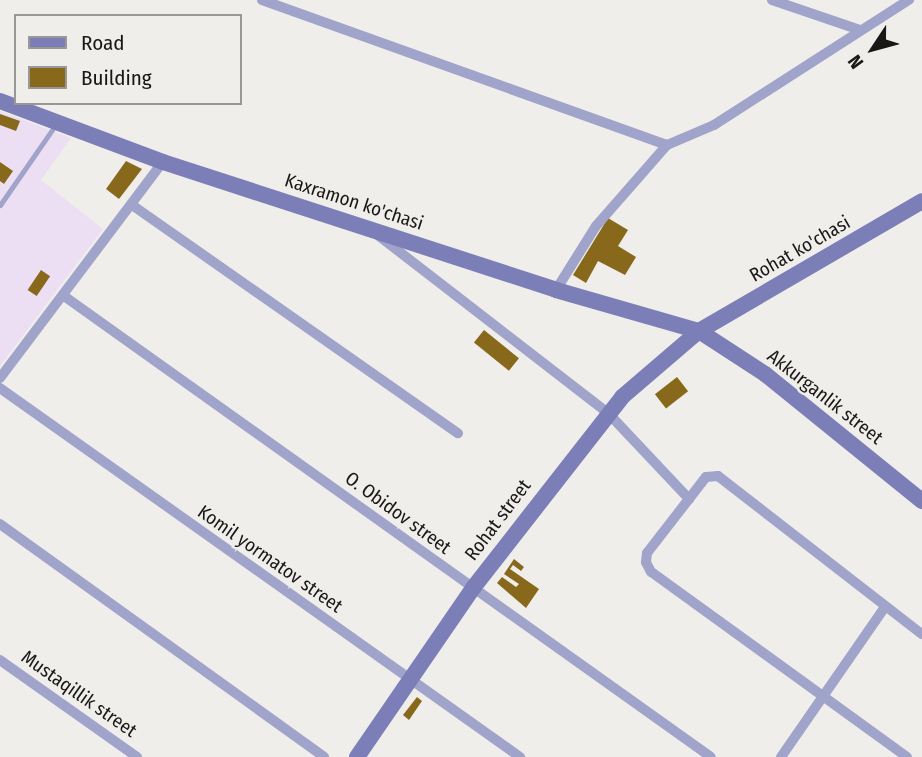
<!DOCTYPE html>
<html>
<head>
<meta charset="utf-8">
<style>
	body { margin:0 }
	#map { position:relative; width:922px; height:757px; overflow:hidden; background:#f0eeea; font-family:"Fira Sans Condensed",sans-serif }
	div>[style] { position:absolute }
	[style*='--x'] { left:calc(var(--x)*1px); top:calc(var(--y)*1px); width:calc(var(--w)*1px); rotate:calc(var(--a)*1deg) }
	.education>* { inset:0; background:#ecdff3 }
	.building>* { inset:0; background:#88681a; transform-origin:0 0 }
	.lane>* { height:5px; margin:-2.5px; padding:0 2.5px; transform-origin:2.5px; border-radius:2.5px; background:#a1a4ca }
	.street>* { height:10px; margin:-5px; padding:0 5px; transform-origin:5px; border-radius:5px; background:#a1a4ca }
	.secondary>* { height:16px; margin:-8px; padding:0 8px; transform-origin:8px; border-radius:8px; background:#7c7fb7 }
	span { translate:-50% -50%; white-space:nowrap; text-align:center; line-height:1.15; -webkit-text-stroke:5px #f0eeea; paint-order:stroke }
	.street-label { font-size:19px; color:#191817 }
	.legend { position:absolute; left:14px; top:14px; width:228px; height:91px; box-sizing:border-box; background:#f0eeea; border:2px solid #9a9896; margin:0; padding:9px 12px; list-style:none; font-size:21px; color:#191817 }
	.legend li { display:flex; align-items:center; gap:14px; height:35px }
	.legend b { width:35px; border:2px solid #9a9896 }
	.north { position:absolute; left:838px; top:14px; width:70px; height:70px; -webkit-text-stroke:5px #f0eeea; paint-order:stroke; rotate:234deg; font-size:19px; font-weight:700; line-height:28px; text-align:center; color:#191817 }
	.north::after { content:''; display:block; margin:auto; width:24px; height:32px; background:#191817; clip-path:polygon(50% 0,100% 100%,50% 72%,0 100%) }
</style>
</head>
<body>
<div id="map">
	<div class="education">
		<div style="clip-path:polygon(0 111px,71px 138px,41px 180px,103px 229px,0 366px)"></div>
	</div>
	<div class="building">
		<div style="clip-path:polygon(0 114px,20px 121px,16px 131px,0 125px)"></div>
		<div style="clip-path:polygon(126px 161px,142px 169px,119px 199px,106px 189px)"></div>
		<div style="clip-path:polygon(0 162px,13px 171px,4px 184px,0 181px)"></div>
		<div style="clip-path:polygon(608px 218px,628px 230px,618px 246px,636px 257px,625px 275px,598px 261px,586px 283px,573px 275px)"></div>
		<div style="left:41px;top:270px;width:11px;height:24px;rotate:34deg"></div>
		<div style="left:484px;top:330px;width:45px;height:16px;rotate:39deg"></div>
		<div style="left:677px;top:377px;width:18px;height:28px;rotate:52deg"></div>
		<div style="clip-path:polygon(514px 559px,524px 567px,521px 571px,513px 565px,510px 569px,539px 589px,526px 608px,497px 583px,502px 577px,516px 587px,519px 584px,504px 574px)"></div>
		<div style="clip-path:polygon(417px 697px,422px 701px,409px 720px,403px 715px)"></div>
	</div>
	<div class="lane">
		<div style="--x:0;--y:205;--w:98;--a:-55.3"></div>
	</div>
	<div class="street">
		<div style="--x:262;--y:0;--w:430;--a:19.7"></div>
		<div style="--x:772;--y:0;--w:93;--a:18.8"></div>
		<div style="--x:132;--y:205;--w:398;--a:35"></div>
		<div style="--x:379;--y:236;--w:291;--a:37.7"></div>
		<div style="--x:609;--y:414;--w:117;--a:46.7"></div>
		<div style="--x:556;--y:290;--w:75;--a:-58"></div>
		<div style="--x:596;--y:226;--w:108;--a:-48.8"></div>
		<div style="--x:667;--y:145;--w:51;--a:-23.1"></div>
		<div style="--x:714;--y:125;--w:232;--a:-32.7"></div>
		<div style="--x:64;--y:296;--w:794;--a:35.47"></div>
		<div style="--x:0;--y:378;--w:271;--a:-53"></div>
		<div style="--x:0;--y:388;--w:638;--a:35.36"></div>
		<div style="--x:0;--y:524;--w:399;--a:35.7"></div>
		<div style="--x:0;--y:660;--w:168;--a:35.3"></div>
		<div style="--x:781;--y:757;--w:183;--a:-55.3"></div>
		<div style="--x:907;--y:757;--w:316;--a:-144.1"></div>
		<div style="--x:651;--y:572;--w:11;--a:-117"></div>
		<div style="--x:646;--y:562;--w:9;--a:-84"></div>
		<div style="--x:647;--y:553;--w:96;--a:-52.2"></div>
		<div style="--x:706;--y:477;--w:12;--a:-5"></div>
		<div style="--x:718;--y:476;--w:258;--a:37.8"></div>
	</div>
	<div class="secondary">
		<div style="--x:0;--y:101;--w:174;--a:20.5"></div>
		<div style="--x:163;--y:162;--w:413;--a:18"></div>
		<div style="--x:556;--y:290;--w:149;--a:16"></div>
		<div style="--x:699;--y:331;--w:79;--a:33.1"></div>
		<div style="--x:765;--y:374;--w:202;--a:39"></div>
		<div style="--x:357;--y:757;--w:205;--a:-55.5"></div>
		<div style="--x:473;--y:588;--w:242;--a:-52"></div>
		<div style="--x:622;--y:397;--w:101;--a:-40.6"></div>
		<div style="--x:699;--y:331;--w:258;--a:-30.2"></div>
	</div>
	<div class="street-label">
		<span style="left:354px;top:202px;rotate:18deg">Kaxramon ko'chasi</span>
		<span style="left:800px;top:249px;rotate:-30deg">Rohat ko'chasi</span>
		<span style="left:825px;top:397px;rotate:38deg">Akkurganlik street</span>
		<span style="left:398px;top:513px;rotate:36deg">O. Obidov street</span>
		<span style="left:498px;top:520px;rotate:-53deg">Rohat street</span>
		<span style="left:270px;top:559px;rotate:35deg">Komil yormatov street</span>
		<span style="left:79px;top:694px;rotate:35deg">Mustaqillik street</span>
	</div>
	<ul class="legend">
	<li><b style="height:9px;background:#7c7fb7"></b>Road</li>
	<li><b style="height:19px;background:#88681a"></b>Building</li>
	</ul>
	<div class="north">N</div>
</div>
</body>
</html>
